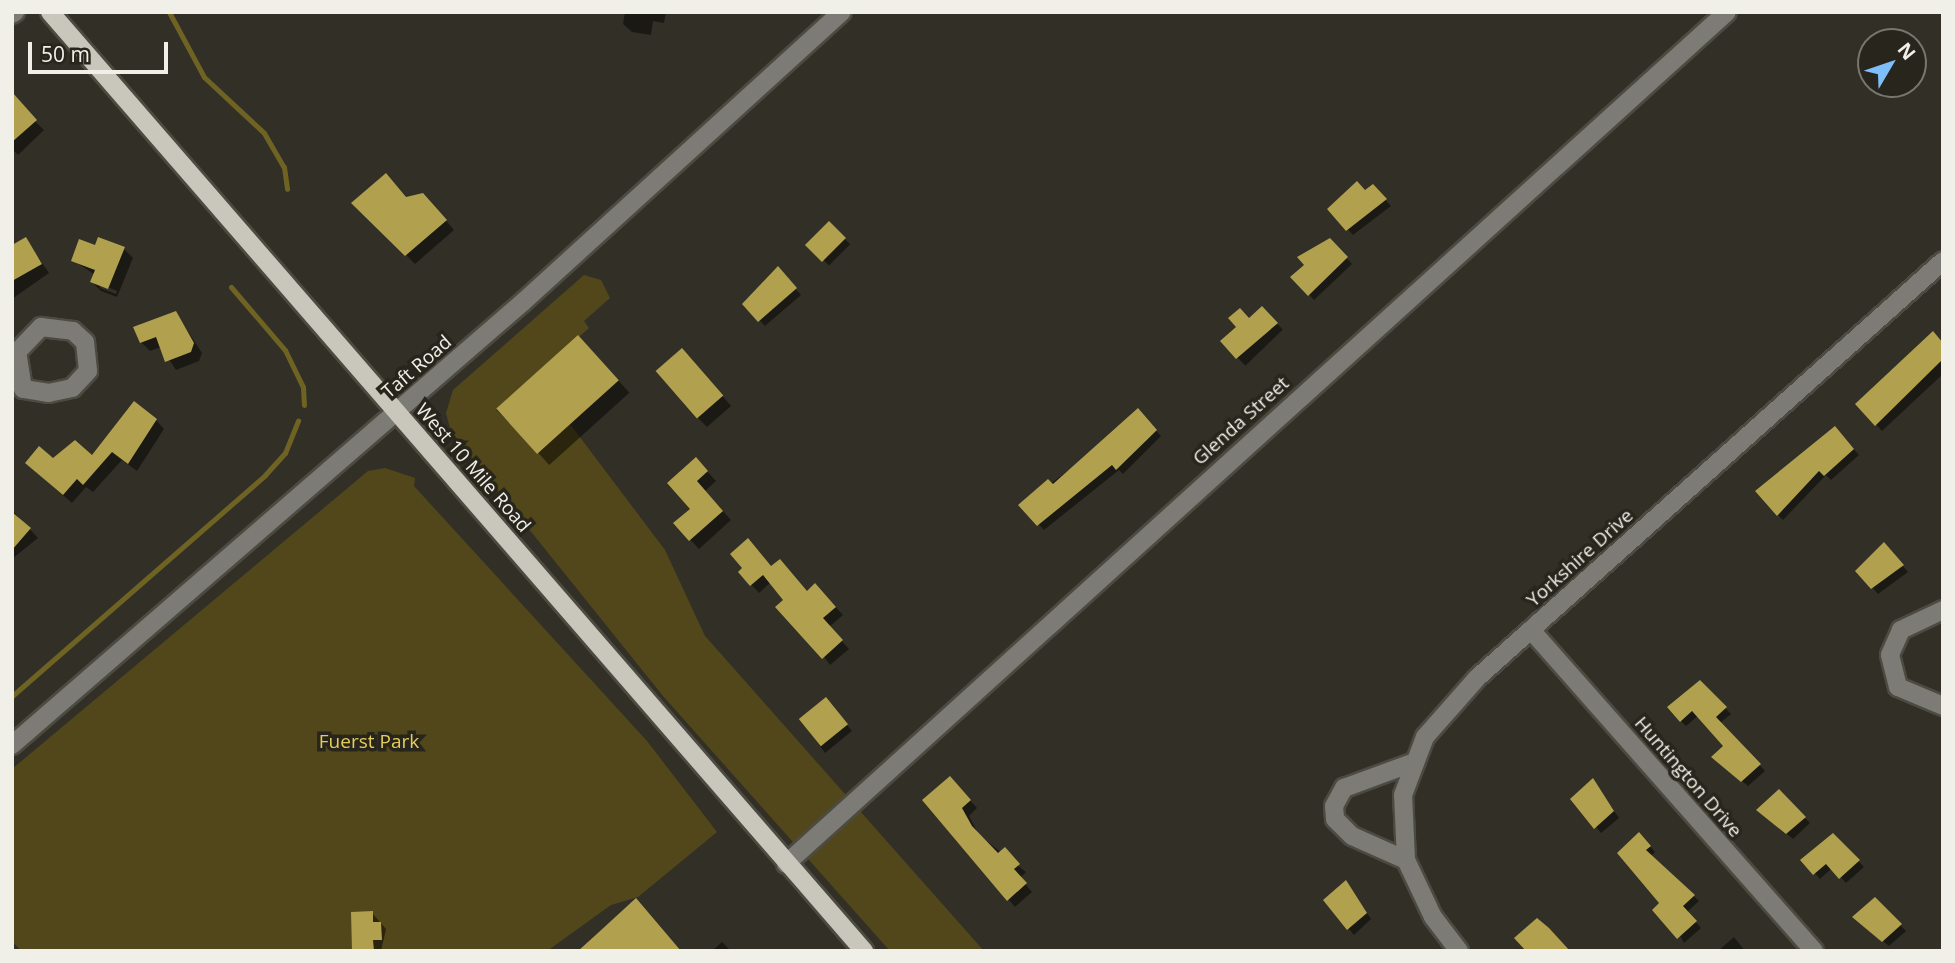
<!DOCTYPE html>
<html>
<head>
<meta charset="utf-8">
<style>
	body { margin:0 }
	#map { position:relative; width:1955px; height:963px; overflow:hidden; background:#323026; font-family:"Open Sans",sans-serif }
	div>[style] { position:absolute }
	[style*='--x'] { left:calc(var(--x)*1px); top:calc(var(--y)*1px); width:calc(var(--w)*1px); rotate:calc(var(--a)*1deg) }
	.green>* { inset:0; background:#51471a }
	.shadow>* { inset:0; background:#0007; transform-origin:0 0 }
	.stream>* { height:5px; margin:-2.5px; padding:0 2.5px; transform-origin:2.5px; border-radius:2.5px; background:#6f6324 }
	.building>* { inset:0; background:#b1a04e; transform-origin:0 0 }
	.roads { filter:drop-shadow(2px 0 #4d4b41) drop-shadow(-2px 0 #4d4b41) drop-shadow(0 2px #4d4b41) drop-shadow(0 -2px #4d4b41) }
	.minor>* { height:18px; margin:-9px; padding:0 9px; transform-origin:9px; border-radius:9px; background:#7c7b76 }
	.major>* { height:18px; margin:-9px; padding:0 9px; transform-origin:9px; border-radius:9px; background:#c9c7bc }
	span { translate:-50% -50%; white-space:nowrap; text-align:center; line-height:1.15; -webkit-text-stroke:7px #28261c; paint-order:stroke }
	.street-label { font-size:19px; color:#f0efe8 }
	.park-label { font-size:19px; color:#e4cc5c }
	.frame { position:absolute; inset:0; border:14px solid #f0efe8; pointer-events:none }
	.north { position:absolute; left:1857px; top:28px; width:70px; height:70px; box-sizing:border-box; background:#28261c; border:2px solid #78766e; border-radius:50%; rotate:51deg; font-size:19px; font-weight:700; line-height:28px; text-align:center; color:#f0efe8 }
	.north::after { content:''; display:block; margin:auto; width:24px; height:32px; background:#7ebef9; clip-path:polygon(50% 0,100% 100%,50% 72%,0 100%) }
	.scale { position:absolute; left:28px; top:42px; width:140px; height:32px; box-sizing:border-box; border:4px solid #f0efe8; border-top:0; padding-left:9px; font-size:21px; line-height:24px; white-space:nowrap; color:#f0efe8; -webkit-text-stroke:5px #28261c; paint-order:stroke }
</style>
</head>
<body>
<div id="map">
	<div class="green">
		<div style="clip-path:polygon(584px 275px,601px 280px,610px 298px,584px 321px,589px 328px,496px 410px,540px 451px,570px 424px,665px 550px,705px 636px,984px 951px,890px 951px,663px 696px,451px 432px,446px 413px,453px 390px)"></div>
		<div style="clip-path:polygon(385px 468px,415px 478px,414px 486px,647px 741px,717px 832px,638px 897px,611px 905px,547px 951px,21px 951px,12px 941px,12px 769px,368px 471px)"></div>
	</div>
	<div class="shadow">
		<div style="clip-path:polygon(625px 12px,666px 12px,664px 23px,653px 21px,651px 35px,632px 32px,623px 24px)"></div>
		<div style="clip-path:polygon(12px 99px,44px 130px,18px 155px,12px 149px)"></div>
		<div style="clip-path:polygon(1373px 186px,1391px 206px,1353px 235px,1329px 209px)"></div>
		<div style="clip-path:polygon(407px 199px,432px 204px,454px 230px,415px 264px,354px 203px)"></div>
		<div style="left:829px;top:223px;width:30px;height:30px;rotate:45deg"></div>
		<div style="clip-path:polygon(26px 240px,49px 273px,12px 299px,12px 244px)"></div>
		<div style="clip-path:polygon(1330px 240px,1352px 264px,1314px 300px,1293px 277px,1306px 265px,1300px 257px)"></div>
		<div style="clip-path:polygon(evenodd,96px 247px,124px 249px,133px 258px,117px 297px,101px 291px,92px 282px,95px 275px,73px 260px,96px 247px,100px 284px,117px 291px,116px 294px,100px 288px,100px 284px)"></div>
		<div style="clip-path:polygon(778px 269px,801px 295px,765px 326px,745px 304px)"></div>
		<div style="left:1262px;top:308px;width:30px;height:52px;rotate:46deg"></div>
		<div style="clip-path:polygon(176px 313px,202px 353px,199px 361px,176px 370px,161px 347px,150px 351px,141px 342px)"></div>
		<div style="clip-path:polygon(1943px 344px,1943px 374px,1882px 431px,1857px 404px)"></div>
		<div style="left:590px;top:349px;width:59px;height:108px;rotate:48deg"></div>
		<div style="clip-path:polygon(691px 359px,731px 406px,707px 427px,698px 418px)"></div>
		<div style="clip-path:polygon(1143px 416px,1161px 436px,1123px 474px,1119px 470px,1044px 530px,1021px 505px)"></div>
		<div style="clip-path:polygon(156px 420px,164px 429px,137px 471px,122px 460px,93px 492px,86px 487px,72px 503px,36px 472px,53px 461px,92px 457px)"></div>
		<div style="clip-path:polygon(1840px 434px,1859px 455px,1831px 480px,1826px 475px,1783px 520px,1778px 515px)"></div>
		<div style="clip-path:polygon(704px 468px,716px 481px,705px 491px,731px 520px,699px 549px,675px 523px,692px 509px,669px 483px)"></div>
		<div style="clip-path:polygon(12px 510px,38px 538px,12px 559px)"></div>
		<div style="clip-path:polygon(1889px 550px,1908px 572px,1878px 594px,1858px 571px)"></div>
		<div style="clip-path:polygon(772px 568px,807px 592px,823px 593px,843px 615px,829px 627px,849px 649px,830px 665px,771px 582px,759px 593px,740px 572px)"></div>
		<div style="clip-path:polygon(1699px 682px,1731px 714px,1720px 723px,1765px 771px,1748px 786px,1719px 763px,1725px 746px,1699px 715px,1686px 726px,1681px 721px)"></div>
		<div style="clip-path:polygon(831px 705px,852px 731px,825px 753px,801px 720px)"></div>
		<div style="clip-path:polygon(1593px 781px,1619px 818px,1601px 833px,1573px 799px)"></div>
		<div style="clip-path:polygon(957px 786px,977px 808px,969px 816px,979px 835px,1026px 872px,1020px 878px,1032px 892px,1015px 907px,925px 801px)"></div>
		<div style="clip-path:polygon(1779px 792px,1810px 823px,1793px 839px,1764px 815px)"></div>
		<div style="clip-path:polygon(1833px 835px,1864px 867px,1846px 883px,1832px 868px,1820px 879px,1815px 873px)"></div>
		<div style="clip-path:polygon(1645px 840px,1655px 852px,1651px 856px,1699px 901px,1687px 912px,1701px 928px,1684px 943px,1662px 903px,1619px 853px)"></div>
		<div style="clip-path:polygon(1346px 882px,1371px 919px,1354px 935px,1325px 901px)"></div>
		<div style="clip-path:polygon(1875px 899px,1906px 931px,1889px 946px,1860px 923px)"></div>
		<div style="clip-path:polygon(372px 913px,386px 929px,381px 951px,354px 951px)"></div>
		<div style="clip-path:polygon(1734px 937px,1745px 951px,1718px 951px)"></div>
		<div style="clip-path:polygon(722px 942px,731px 951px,712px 951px)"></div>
	</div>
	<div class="stream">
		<div style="--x:169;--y:12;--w:74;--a:61.7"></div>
		<div style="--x:204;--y:77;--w:82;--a:43"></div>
		<div style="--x:264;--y:133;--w:39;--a:60"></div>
		<div style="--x:284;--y:167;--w:22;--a:82"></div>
		<div style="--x:231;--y:287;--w:83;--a:49.4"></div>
		<div style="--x:285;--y:350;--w:41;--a:64.1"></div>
		<div style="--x:303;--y:387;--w:18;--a:87"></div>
		<div style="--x:12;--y:696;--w:336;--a:-41.1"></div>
		<div style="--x:265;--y:475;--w:30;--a:-48"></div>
		<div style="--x:285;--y:453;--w:35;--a:-68"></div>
	</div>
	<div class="building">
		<div style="clip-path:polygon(12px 92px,37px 120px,12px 142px)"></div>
		<div style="clip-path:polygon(386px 173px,406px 197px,423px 193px,447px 220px,405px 256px,351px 203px)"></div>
		<div style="clip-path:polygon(1357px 181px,1365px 190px,1373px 184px,1387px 199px,1346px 231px,1327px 209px)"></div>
		<div style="left:829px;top:221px;width:24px;height:34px;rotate:45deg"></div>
		<div style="clip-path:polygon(26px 237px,42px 264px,12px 281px,12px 245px)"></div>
		<div style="clip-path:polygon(98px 237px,125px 247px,108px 289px,90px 282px,95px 270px,71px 261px,79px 239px,95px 245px)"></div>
		<div style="clip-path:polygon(1330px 238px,1348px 257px,1308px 296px,1290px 277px,1304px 265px,1297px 257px)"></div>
		<div style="clip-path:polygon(778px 266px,797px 288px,758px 322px,742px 304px)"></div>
		<div style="clip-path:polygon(1262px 306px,1278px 323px,1236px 359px,1220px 341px,1236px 327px,1228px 318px,1240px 308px,1249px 318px)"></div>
		<div style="clip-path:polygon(176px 311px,194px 343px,191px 352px,165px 362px,156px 337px,140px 343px,133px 327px)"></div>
		<div style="clip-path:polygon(1933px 331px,1943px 343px,1943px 359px,1875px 426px,1855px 404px)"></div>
		<div style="left:578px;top:335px;width:61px;height:110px;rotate:48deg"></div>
		<div style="left:682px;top:348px;width:63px;height:35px;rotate:49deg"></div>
		<div style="clip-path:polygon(134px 401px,157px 419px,128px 464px,112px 452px,83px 485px,77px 479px,63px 495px,25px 463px,39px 446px,53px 458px,75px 440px,92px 455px)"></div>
		<div style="clip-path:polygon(1138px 408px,1157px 430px,1116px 470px,1112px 465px,1037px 526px,1018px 505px,1048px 479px,1053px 484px)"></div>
		<div style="clip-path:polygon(1835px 426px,1854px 449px,1824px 476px,1819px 471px,1777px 516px,1755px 491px)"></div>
		<div style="clip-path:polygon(696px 457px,708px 471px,697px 481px,723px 511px,689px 541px,673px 523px,690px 509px,667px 483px)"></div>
		<div style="clip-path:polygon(12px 512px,31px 528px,12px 550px)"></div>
		<div style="clip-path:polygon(748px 538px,771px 566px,780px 559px,807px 591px,815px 583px,836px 607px,823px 618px,843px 640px,822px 659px,775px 607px,783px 600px,763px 575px,750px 586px,738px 572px,742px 568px,730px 554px)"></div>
		<div style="clip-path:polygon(1884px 542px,1904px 565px,1871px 589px,1855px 571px)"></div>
		<div style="clip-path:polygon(1700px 680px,1727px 707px,1716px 717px,1761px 764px,1741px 782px,1711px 757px,1723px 746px,1692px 711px,1680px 722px,1667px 707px)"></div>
		<div style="left:826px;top:697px;width:35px;height:35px;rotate:51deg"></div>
		<div style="clip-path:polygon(950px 776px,971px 800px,962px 808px,972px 826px,998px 853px,1005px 847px,1020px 864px,1014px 869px,1027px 883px,1007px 901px,922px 800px)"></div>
		<div style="clip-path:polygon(1593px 778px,1614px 811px,1594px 829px,1570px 799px)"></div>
		<div style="clip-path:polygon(1779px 789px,1806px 817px,1786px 834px,1756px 810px)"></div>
		<div style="clip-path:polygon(1639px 832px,1651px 846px,1646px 850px,1695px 895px,1683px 906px,1697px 921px,1677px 939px,1652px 910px,1659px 903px,1617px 853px)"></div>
		<div style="clip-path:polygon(1833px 833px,1860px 860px,1839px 879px,1826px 864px,1813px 875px,1800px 860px)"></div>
		<div style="clip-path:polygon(1346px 880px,1367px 913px,1347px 930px,1323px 900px)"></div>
		<div style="clip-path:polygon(1875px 897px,1902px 924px,1882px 942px,1852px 917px)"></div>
		<div style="clip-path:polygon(636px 898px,681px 951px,578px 951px,599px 932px)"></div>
		<div style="clip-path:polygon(373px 911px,373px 922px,381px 922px,382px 940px,373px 940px,374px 951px,352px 951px,351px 912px)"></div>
		<div style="clip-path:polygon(1537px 918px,1549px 928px,1570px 951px,1526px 951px,1514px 938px)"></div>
	</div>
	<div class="roads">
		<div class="minor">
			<div style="--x:12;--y:14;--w:4;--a:-34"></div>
			<div style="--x:41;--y:327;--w:32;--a:7"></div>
			<div style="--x:73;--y:331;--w:16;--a:43"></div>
			<div style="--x:85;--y:342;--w:29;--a:84"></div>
			<div style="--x:88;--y:371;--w:23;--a:133"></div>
			<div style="--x:72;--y:388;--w:24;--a:168"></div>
			<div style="--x:49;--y:393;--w:26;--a:-171"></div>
			<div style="--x:23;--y:389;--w:37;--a:-99"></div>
			<div style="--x:17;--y:352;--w:35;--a:-46"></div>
			<div style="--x:1943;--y:610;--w:47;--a:154.5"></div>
			<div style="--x:1901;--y:630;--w:27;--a:114"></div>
			<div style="--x:1890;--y:655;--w:33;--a:76"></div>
			<div style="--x:1898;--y:687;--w:49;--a:22.9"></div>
			<div style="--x:1531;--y:630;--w:428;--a:48.6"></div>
			<div style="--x:12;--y:745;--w:676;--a:-40.92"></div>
			<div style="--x:523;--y:302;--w:431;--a:-42.3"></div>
			<div style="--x:1406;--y:860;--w:59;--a:-156"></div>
			<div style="--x:1352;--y:836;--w:24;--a:-135"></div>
			<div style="--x:1335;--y:819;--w:13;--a:-94"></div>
			<div style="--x:1334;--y:806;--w:21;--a:-61"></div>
			<div style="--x:1344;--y:788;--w:72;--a:-20.2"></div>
			<div style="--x:786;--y:864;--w:1269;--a:-42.16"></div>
			<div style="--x:1459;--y:951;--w:43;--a:-127.4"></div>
			<div style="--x:1433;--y:917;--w:63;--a:-115.3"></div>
			<div style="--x:1406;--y:860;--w:65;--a:-92.6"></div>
			<div style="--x:1403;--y:795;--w:62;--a:-69.2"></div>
			<div style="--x:1425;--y:737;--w:79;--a:-48.6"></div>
			<div style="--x:1477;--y:678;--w:625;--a:-41.82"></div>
		</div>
		<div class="major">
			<div style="--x:50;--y:12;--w:1243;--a:49.08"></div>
		</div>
	</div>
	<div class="street-label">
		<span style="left:417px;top:367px;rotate:-41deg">Taft Road</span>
		<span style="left:1241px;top:421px;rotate:-42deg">Glenda Street</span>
		<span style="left:473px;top:468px;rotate:49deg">West 10 Mile Road</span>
		<span style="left:1580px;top:558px;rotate:-42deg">Yorkshire Drive</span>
		<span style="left:1688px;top:777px;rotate:49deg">Huntington Drive</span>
	</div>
	<div class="park-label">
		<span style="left:369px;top:742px">Fuerst Park</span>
	</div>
	<div class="frame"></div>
	<div class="north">N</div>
	<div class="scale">50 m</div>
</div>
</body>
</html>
